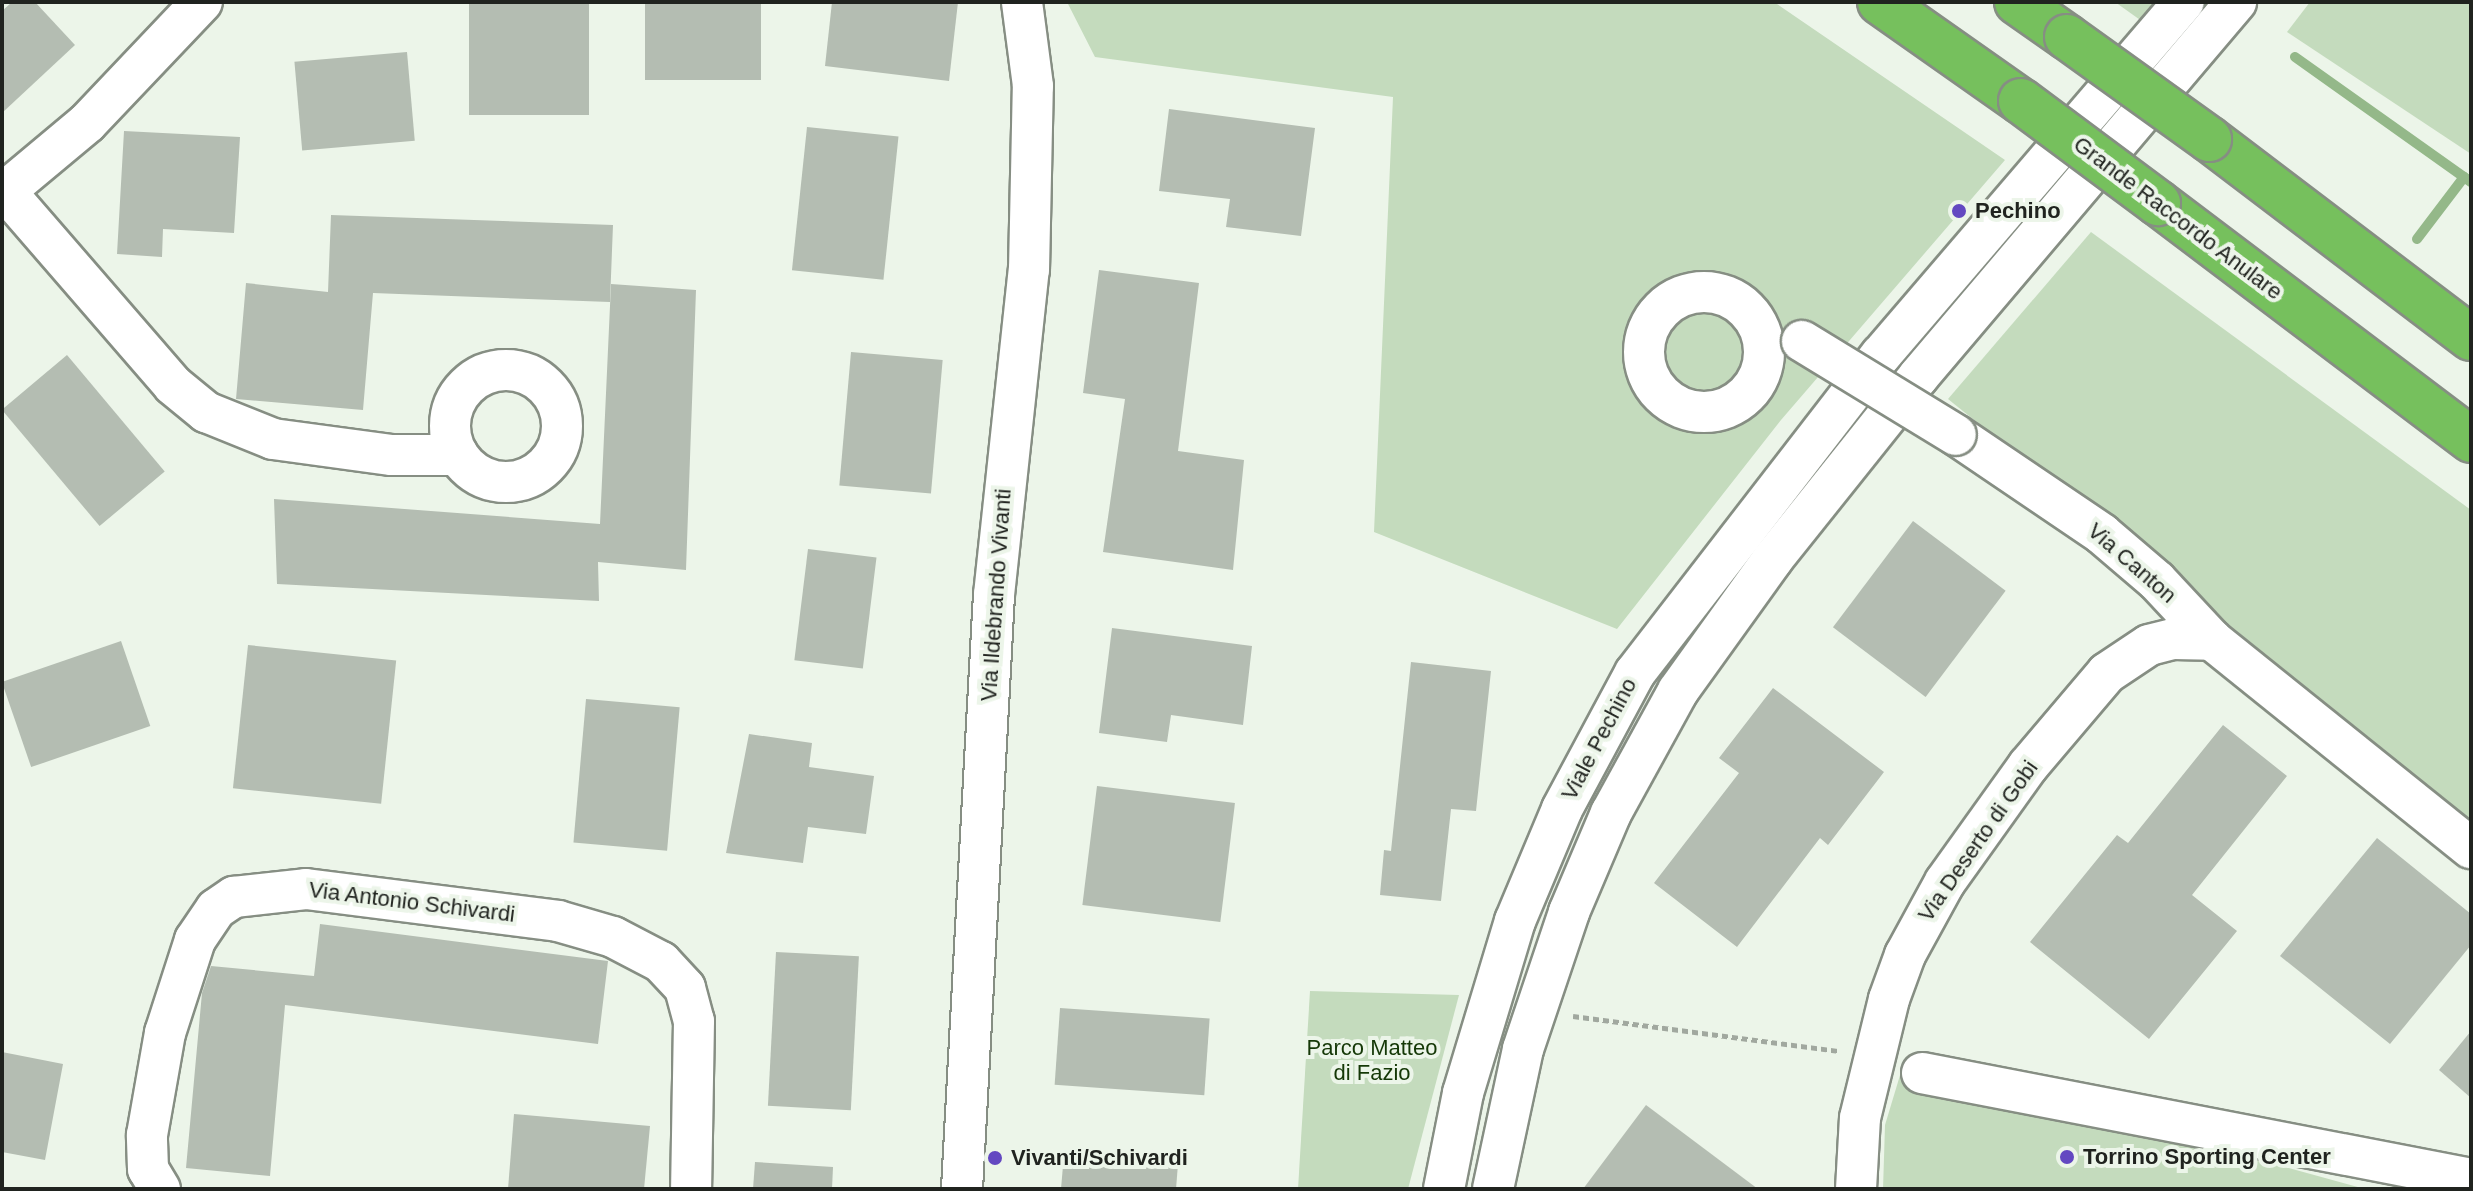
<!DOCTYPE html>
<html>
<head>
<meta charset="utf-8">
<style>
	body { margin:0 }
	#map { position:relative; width:2473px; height:1191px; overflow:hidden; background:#ecf5e9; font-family:Helvetica,sans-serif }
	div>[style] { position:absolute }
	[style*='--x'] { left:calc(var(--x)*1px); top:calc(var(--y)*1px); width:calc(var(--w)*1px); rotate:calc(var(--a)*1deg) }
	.green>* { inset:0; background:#c4dbbd }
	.stream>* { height:10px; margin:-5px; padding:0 5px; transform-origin:5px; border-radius:5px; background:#94b889 }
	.building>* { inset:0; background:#b4bdb2; transform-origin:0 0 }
	.path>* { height:5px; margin-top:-2.5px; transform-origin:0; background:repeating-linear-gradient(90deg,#a1a89f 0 6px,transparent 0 10px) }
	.roads { filter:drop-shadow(2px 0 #868e83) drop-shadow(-2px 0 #868e83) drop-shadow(0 2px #868e83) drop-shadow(0 -2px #868e83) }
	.minor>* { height:40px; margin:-20px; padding:0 20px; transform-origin:20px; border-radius:20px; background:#fff }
	.minor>.ring { margin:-20px; padding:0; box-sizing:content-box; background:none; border:40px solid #fff; border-radius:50% }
	.highway>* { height:44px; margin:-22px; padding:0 22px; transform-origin:22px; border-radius:22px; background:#76c05d }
	.bridges { filter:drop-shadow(2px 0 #868e83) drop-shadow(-2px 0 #868e83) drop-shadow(0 2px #868e83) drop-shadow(0 -2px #868e83) }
	.minor-bridge>* { height:40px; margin:-20px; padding:0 20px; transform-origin:20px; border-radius:20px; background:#fff }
	.highway-bridge>* { height:44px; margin:-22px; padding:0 22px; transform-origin:22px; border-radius:22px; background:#76c05d }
	.dots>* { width:22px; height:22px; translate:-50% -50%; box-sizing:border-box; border:4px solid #ecf5e9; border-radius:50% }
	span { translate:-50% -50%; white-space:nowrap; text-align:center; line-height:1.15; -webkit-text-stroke:8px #ecf5e9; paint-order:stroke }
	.poi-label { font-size:22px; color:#20231f; font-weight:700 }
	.left { translate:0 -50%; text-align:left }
	.street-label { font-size:22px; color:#20231f }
	.park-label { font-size:22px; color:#153807 }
	.frame { position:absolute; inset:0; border:4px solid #20231f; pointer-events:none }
</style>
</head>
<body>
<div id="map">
	<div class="green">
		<div style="clip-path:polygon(1067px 2px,1774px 2px,2005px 160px,1781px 420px,1617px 629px,1374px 532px,1393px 97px,1095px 57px)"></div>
		<div style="clip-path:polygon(2115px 2px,2162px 2px,2143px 22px)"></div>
		<div style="clip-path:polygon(2310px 2px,2471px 2px,2471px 154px,2287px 32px)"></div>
		<div style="clip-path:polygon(2091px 232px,2471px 510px,2471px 820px,1948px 399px)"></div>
		<div style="clip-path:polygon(1310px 991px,1459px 995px,1408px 1189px,1298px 1189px)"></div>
		<div style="clip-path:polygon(1904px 1062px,2365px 1189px,1883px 1189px,1885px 1125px)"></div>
	</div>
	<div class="stream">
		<div style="--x:2295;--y:57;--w:216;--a:35.4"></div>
		<div style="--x:2417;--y:239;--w:78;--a:-52.8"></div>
	</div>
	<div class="building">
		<div style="clip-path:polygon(12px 2px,35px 2px,75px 45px,2px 113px,2px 11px)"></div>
		<div style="left:469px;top:2px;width:120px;height:113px"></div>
		<div style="left:645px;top:2px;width:116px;height:78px"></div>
		<div style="clip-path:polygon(832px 2px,958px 2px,949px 81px,825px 66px)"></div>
		<div style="left:407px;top:52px;width:89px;height:113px;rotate:85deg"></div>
		<div style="clip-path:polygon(1169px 109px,1315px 128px,1301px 236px,1226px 227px,1230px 199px,1159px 191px)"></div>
		<div style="left:807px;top:127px;width:92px;height:144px;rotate:6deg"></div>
		<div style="clip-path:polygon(124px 131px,240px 137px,234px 233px,163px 229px,162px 257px,117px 254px)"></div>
		<div style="clip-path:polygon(331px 215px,613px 225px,610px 302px,373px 293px,363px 410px,236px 399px,246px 283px,328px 292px)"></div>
		<div style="clip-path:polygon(1099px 270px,1199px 283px,1178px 451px,1244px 460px,1233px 570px,1103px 552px,1125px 399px,1083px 393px)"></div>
		<div style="clip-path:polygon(611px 284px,696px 290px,686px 570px,598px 562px,599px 601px,277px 584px,274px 499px,600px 524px)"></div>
		<div style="left:851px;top:352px;width:92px;height:134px;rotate:5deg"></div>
		<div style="left:67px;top:355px;width:152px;height:85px;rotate:50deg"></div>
		<div style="left:1913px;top:521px;width:116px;height:133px;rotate:37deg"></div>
		<div style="left:808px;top:549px;width:69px;height:112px;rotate:7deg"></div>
		<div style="clip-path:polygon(1112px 628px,1252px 646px,1243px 725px,1171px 715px,1167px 742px,1099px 733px)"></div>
		<div style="left:121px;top:641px;width:90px;height:126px;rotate:71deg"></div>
		<div style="left:248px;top:645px;width:149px;height:144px;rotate:6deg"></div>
		<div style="clip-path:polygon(1411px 662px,1491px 671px,1476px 811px,1451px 809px,1441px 901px,1380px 895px,1384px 850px,1391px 851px)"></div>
		<div style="clip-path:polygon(1773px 688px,1884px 772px,1828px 845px,1820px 838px,1737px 947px,1654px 883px,1739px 773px,1719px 758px)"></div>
		<div style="left:586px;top:699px;width:94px;height:144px;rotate:5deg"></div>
		<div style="clip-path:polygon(2223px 725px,2287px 776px,2192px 895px,2237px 931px,2149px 1039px,2030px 942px,2117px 835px,2128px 843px)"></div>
		<div style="clip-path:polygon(749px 734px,812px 743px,809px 767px,874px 776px,866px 834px,808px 827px,803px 863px,726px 853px)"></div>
		<div style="left:1097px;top:786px;width:139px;height:120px;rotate:7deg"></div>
		<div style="clip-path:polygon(2377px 838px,2471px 914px,2471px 945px,2390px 1044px,2280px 956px)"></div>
		<div style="clip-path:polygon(320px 924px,608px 961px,598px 1044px,285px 1005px,270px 1176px,186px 1168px,202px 993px,211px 966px,314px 976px)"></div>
		<div style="left:776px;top:952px;width:83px;height:154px;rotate:3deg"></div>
		<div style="left:1060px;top:1008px;width:150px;height:77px;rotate:4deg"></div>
		<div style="clip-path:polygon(2471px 1031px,2471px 1098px,2439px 1070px)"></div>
		<div style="clip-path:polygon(2px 1052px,63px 1064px,45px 1160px,2px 1152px)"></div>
		<div style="clip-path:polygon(1646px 1105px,1758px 1189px,1583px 1189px)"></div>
		<div style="clip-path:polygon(514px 1114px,650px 1126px,644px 1189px,508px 1189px)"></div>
		<div style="clip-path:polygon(1064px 1154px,1178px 1164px,1176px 1189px,1061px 1189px)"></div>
		<div style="clip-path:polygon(755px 1162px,833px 1167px,832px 1189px,753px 1189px)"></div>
	</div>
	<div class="path">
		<div style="--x:1573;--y:1016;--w:269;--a:7.5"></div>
	</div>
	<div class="roads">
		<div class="minor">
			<div style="--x:6;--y:192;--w:255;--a:49.1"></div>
			<div style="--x:173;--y:385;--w:43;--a:39.3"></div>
			<div style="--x:206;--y:412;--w:72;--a:21.9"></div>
			<div style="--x:273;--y:439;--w:120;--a:7.7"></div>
			<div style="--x:392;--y:455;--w:66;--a:0"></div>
			<div style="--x:2;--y:194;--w:111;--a:-39.9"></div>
			<div style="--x:87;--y:123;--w:167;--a:-46.5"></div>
			<div class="ring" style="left:1644px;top:292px;width:80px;height:80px"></div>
			<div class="ring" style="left:450px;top:370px;width:72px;height:72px"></div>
			<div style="--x:1956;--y:435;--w:176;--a:34.1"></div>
			<div style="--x:2102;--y:534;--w:72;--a:40.5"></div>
			<div style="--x:2157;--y:581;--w:81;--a:47"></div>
			<div style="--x:2212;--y:640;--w:332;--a:38.8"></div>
			<div style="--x:1922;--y:1073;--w:559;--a:10.93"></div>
			<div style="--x:160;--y:1189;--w:23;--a:-121"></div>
			<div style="--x:148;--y:1169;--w:34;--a:-92"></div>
			<div style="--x:147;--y:1135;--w:104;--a:-80"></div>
			<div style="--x:165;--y:1033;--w:98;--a:-72.1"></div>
			<div style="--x:195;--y:940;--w:37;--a:-56"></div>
			<div style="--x:216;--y:909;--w:22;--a:-34"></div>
			<div style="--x:234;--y:897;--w:72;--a:-6.3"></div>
			<div style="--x:306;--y:889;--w:254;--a:7.2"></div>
			<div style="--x:558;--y:921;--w:57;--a:16.2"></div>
			<div style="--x:613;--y:937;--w:54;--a:27.5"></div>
			<div style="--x:661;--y:962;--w:35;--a:47"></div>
			<div style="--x:685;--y:988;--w:34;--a:75"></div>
			<div style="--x:694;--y:1021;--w:168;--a:91"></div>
			<div style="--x:962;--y:1189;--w:595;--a:-86.92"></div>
			<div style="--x:994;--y:595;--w:327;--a:-83.9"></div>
			<div style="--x:1029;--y:270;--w:184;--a:-88.8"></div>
			<div style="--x:1033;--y:86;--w:85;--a:-97.5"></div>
			<div style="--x:1444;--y:1189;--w:98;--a:-78.8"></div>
			<div style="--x:1463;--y:1093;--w:180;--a:-73.2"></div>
			<div style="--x:1515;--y:921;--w:121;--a:-67.2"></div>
			<div style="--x:1562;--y:809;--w:154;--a:-61.8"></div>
			<div style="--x:1635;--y:673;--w:402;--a:-52.3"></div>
			<div style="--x:1881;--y:355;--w:465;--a:-49.4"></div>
			<div style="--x:1493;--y:1189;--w:143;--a:-77.9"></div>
			<div style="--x:1523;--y:1049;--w:145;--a:-71.4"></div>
			<div style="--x:1569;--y:912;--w:108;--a:-67"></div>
			<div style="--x:1611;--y:813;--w:139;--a:-61.2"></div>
			<div style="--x:1678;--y:691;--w:161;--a:-54.3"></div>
			<div style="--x:1772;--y:560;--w:234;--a:-51.4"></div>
			<div style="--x:1918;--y:377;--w:492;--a:-49.7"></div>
			<div style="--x:1856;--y:1189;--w:71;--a:-86.8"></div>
			<div style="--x:1860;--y:1118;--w:122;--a:-76.3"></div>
			<div style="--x:1889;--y:999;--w:47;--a:-70"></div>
			<div style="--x:1905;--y:955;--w:83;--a:-61.3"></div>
			<div style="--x:1945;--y:882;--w:143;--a:-54.4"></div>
			<div style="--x:2028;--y:766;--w:122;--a:-49.7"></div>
			<div style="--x:2107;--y:673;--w:50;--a:-33.7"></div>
			<div style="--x:2149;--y:645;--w:25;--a:-14"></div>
			<div style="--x:2173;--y:639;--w:39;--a:1"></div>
		</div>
		<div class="highway">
			<div style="--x:1880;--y:2;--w:172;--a:35.1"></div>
			<div style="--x:2017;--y:2;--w:61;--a:35"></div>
			<div style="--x:2209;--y:139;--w:329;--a:37.2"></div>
			<div style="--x:2158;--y:203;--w:393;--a:37.1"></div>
		</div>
	</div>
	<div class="bridges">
		<div class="minor-bridge">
			<div style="--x:1802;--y:341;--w:180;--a:31.4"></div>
		</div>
		<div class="highway-bridge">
			<div style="--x:2067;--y:37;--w:175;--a:35.7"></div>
			<div style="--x:2021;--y:101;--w:171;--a:36.7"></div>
		</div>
	</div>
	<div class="dots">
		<div style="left:1959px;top:211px;background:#6348c1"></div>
		<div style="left:2067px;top:1157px;background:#6348c1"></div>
		<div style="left:995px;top:1158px;background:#6348c1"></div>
	</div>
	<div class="poi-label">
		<span class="left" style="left:1975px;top:211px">Pechino</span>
		<span class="left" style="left:2083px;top:1157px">Torrino Sporting Center</span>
		<span class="left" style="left:1011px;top:1158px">Vivanti/Schivardi</span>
	</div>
	<div class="street-label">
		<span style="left:2178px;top:218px;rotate:37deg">Grande Raccordo Anulare</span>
		<span style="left:2132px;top:563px;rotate:41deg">Via Canton</span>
		<span style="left:996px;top:595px;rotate:-86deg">Via Ildebrando Vivanti</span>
		<span style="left:1599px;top:739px;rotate:-62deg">Viale Pechino</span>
		<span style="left:1978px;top:841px;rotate:-55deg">Via Deserto di Gobi</span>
		<span style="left:412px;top:902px;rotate:7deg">Via Antonio Schivardi</span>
	</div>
	<div class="park-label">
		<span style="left:1372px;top:1060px">Parco Matteo<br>di Fazio</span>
	</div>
	<div class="frame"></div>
</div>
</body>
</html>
